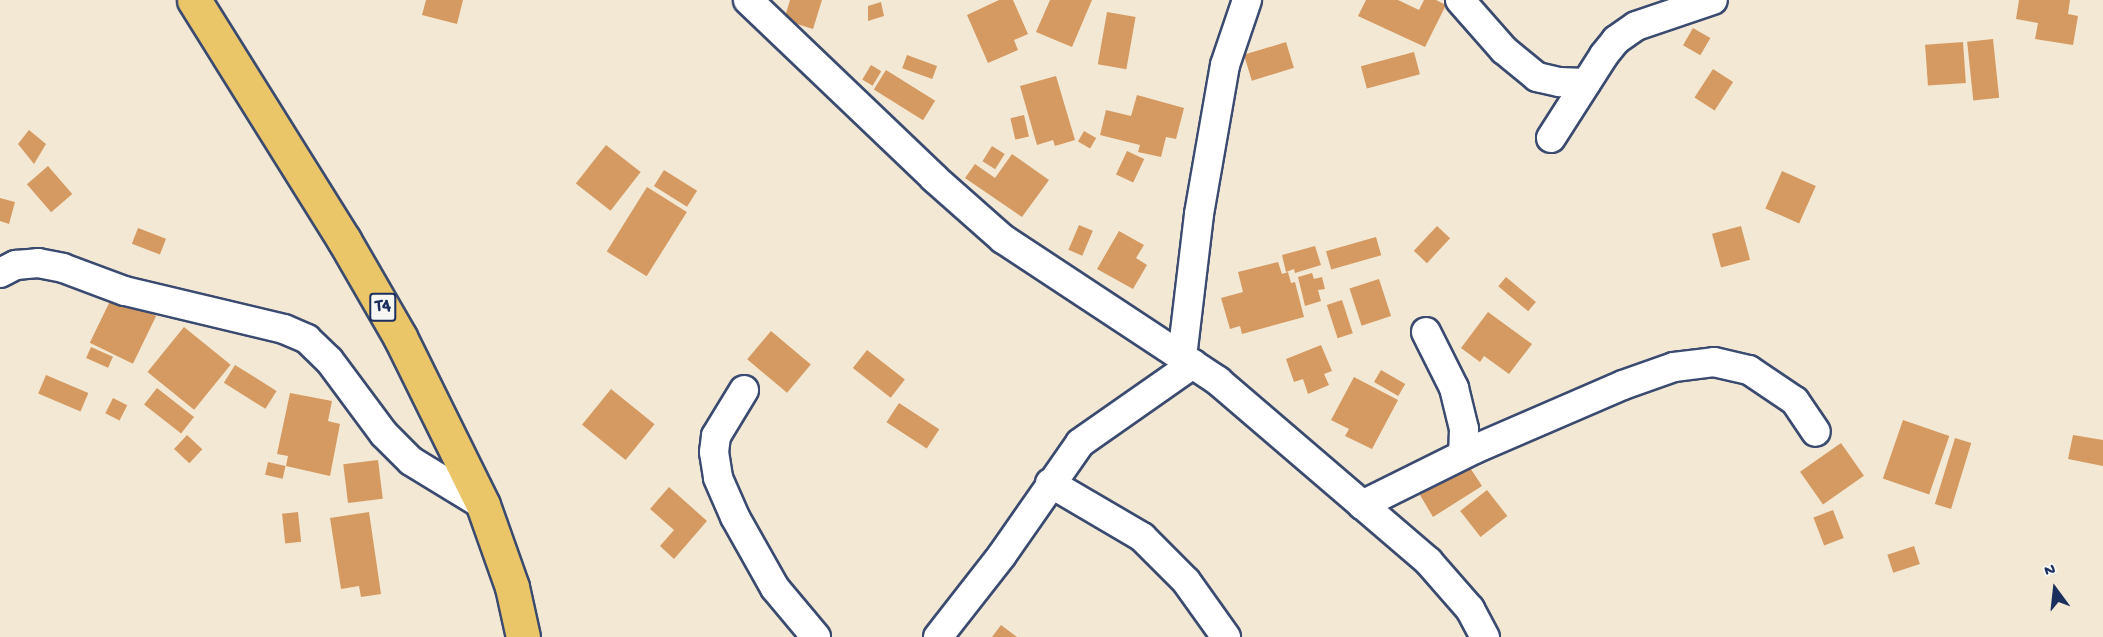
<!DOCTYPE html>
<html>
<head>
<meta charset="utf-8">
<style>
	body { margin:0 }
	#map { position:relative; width:2103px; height:637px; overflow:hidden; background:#f3e8d3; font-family:"Gochi Hand",sans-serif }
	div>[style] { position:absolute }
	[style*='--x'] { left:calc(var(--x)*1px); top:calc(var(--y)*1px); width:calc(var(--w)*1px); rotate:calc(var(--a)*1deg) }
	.building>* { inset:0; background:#d59a61; transform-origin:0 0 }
	.roads { filter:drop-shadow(2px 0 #3b4b70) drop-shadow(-2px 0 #3b4b70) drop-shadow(0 2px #3b4b70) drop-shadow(0 -2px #3b4b70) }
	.minor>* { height:28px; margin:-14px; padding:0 14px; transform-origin:14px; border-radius:14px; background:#fff }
	.trunk>* { height:33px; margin:-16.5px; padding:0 16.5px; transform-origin:16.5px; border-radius:16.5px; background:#ebc669 }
	span { translate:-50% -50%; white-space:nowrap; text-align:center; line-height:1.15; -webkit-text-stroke:5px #f6f6f2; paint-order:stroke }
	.shield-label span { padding:2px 4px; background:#f6f6f2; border:2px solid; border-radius:4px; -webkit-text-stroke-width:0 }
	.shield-label { font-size:18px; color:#1b2f5e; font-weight:700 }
	.north { position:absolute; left:2025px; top:559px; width:60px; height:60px; -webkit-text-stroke:4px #f6f6f2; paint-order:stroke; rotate:345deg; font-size:16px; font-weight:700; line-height:24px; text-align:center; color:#1b2f5e }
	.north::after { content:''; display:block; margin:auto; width:21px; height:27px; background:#1b2f5e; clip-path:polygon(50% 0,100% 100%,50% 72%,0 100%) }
</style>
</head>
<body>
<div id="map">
	<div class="building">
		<div style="clip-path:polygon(426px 0,463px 0,457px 24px,422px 15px)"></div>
		<div style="clip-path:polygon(790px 0,822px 0,813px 29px,784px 20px)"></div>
		<div style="clip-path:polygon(999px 0,1013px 0,1028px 34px,1014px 40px,1018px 50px,988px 63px,967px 15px)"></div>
		<div style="clip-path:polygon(1050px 0,1092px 0,1072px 47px,1036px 32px)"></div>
		<div style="clip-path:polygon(1366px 0,1398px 0,1419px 10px,1424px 0,1436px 0,1446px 5px,1425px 47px,1358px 16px)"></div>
		<div style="clip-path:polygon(2019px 0,2070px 0,2068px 14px,2078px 16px,2073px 45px,2035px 39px,2038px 23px,2016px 19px)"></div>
		<div style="clip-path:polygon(881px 2px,884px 16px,868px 21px,868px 6px)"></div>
		<div style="left:1107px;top:12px;width:29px;height:53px;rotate:10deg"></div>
		<div style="left:1693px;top:28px;width:20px;height:20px;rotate:30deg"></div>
		<div style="left:1993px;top:39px;width:59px;height:26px;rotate:84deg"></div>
		<div style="left:1286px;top:42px;width:27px;height:44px;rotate:73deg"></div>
		<div style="left:1963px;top:42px;width:41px;height:38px;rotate:86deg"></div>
		<div style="left:1414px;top:52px;width:23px;height:55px;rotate:75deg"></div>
		<div style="left:907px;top:55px;width:32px;height:14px;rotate:20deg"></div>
		<div style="left:871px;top:65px;width:12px;height:17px;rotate:31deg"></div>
		<div style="left:1713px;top:69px;width:24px;height:34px;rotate:33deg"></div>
		<div style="left:886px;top:70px;width:58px;height:23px;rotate:32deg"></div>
		<div style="clip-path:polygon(1056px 76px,1075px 140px,1055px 146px,1053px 140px,1037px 145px,1020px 86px)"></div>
		<div style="clip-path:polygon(1137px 95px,1184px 108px,1176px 139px,1166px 137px,1161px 157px,1138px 152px,1140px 145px,1100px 135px,1106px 110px,1131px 116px)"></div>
		<div style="left:1024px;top:115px;width:22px;height:14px;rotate:77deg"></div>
		<div style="clip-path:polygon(29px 130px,46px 144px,34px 164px,18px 144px)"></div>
		<div style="left:1084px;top:131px;width:14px;height:12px;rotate:30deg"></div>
		<div style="left:606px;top:145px;width:44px;height:49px;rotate:38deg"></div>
		<div style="left:992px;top:146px;width:15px;height:18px;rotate:32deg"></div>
		<div style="left:1127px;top:151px;width:19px;height:26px;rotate:25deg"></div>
		<div style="clip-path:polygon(1012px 154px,1049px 180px,1022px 217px,965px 178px,975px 164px,995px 178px)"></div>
		<div style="left:48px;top:166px;width:37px;height:28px;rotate:49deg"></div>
		<div style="left:664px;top:170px;width:39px;height:19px;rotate:32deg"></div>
		<div style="left:1782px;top:171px;width:37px;height:41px;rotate:24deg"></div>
		<div style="left:647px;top:187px;width:47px;height:76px;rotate:32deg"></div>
		<div style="clip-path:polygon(0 198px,15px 202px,9px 224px,0 221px)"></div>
		<div style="left:1079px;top:225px;width:15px;height:27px;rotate:23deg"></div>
		<div style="left:1437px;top:226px;width:18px;height:34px;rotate:43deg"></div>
		<div style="left:1741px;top:226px;width:35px;height:30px;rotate:75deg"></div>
		<div style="left:138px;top:228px;width:30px;height:17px;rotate:21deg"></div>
		<div style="clip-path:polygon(1119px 231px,1144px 245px,1136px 258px,1147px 265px,1133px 289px,1097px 269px)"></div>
		<div style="left:1376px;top:237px;width:19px;height:52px;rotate:74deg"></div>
		<div style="clip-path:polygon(1315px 246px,1321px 265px,1295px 273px,1294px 269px,1286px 272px,1282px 255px)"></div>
		<div style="clip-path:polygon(1278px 262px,1282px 274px,1288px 272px,1291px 283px,1295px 282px,1304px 317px,1242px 334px,1240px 326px,1230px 329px,1221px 298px,1243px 292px,1238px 272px)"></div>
		<div style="clip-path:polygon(1312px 273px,1314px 279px,1322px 277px,1325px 289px,1318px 290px,1321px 301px,1305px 306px,1298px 277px)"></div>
		<div style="left:1506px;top:277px;width:39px;height:12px;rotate:40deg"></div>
		<div style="left:1379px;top:279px;width:39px;height:31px;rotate:72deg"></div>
		<div style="left:113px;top:295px;width:48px;height:53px;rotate:26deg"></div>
		<div style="left:1342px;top:300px;width:35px;height:16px;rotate:72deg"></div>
		<div style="clip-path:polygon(1488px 312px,1532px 344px,1509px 374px,1484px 356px,1480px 362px,1461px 348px)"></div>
		<div style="left:184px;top:327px;width:60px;height:58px;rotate:39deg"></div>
		<div style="left:771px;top:331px;width:52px;height:37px;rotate:40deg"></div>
		<div style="clip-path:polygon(1321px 345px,1332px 371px,1324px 374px,1329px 385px,1308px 394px,1303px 379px,1294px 382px,1286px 359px)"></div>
		<div style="left:91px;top:347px;width:24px;height:12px;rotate:24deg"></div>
		<div style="left:867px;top:350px;width:48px;height:23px;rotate:38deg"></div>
		<div style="left:235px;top:365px;width:49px;height:21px;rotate:32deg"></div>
		<div style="left:1381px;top:370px;width:28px;height:14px;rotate:30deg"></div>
		<div style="left:46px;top:375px;width:46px;height:20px;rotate:23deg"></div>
		<div style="clip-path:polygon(1354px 377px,1398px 400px,1372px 449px,1345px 436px,1349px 429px,1331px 420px)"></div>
		<div style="left:157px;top:388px;width:47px;height:21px;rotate:38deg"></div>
		<div style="left:611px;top:389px;width:56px;height:46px;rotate:39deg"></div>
		<div style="clip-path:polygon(290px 393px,332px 401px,328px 421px,340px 424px,330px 476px,286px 466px,288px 456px,277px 454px)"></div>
		<div style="left:113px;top:398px;width:16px;height:17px;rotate:27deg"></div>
		<div style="left:899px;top:403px;width:48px;height:23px;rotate:33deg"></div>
		<div style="left:1903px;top:420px;width:49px;height:62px;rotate:19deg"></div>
		<div style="left:187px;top:435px;width:21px;height:19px;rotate:43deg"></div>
		<div style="clip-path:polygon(2073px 435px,2103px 440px,2103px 466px,2068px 459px)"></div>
		<div style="left:1955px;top:438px;width:17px;height:69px;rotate:17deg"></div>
		<div style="left:1841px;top:443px;width:40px;height:50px;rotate:55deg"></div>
		<div style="clip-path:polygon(1463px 457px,1482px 486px,1433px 517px,1420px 495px,1440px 482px)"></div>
		<div style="left:378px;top:460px;width:39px;height:35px;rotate:83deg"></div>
		<div style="left:268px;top:462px;width:18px;height:13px;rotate:13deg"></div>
		<div style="clip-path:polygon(669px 487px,707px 521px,674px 559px,660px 546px,674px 530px,650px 509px)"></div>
		<div style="left:1487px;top:490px;width:33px;height:34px;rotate:52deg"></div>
		<div style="left:1833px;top:510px;width:30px;height:21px;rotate:69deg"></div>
		<div style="left:298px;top:512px;width:30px;height:16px;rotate:84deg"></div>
		<div style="clip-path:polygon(369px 512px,381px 594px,361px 597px,359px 586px,341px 589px,330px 518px)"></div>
		<div style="left:1914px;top:546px;width:19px;height:28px;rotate:72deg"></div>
		<div style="clip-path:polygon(1001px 625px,1017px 637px,992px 637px)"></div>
	</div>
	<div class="roads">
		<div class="minor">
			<div style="--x:748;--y:0;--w:257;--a:43.7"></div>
			<div style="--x:934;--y:178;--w:92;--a:41.5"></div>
			<div style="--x:1003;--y:239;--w:258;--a:33.4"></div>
			<div style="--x:1218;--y:381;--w:277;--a:40.6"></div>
			<div style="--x:1428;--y:561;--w:64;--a:48.8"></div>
			<div style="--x:1470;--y:609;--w:32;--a:62"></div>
			<div style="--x:1460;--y:0;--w:67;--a:48.7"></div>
			<div style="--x:1504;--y:50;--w:43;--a:39.3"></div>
			<div style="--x:1537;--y:77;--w:23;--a:13"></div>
			<div style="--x:1559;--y:82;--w:27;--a:2"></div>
			<div style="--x:1551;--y:138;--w:98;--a:-57.4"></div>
			<div style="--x:1604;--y:55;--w:19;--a:-51"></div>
			<div style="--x:1616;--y:40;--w:24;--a:-35"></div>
			<div style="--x:1636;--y:26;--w:81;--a:-18.7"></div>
			<div style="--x:0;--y:273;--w:18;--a:-27"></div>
			<div style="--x:16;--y:265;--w:22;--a:-5"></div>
			<div style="--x:38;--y:263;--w:25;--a:11"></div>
			<div style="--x:63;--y:268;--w:66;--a:20.4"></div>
			<div style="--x:125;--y:291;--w:163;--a:13.4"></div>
			<div style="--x:284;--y:329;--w:25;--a:23"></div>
			<div style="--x:307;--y:339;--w:30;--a:44"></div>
			<div style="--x:329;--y:360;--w:92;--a:53.4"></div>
			<div style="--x:384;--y:434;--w:38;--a:45"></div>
			<div style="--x:411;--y:461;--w:84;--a:31.4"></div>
			<div style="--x:1426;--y:332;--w:63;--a:63.4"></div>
			<div style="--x:1454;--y:388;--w:42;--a:76.3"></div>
			<div style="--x:1464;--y:429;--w:25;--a:92"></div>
			<div style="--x:1182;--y:357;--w:144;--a:-83.2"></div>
			<div style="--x:1199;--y:214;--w:151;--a:-80.1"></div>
			<div style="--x:1225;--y:65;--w:69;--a:-71.3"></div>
			<div style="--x:744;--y:390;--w:54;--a:121.3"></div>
			<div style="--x:716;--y:436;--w:16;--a:97"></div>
			<div style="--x:714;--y:452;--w:26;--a:81"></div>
			<div style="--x:718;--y:478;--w:43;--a:66.4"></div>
			<div style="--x:735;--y:517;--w:81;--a:60.6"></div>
			<div style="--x:775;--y:588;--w:64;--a:50.1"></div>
			<div style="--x:1050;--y:483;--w:107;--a:30.4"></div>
			<div style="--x:1142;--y:537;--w:62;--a:45"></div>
			<div style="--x:1186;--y:581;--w:69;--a:54.5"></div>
			<div style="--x:1362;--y:505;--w:126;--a:-26.4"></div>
			<div style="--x:1475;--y:449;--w:161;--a:-23.4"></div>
			<div style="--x:1623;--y:385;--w:54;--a:-19.4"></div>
			<div style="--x:1674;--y:367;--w:40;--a:-7.1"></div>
			<div style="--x:1714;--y:362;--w:36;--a:13"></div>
			<div style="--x:1749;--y:370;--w:55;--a:34"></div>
			<div style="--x:1795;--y:401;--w:37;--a:56"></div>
			<div style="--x:938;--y:637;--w:104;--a:-52"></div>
			<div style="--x:1002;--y:555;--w:136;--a:-55.1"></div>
			<div style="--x:1080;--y:443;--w:138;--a:-35"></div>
		</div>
		<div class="trunk">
			<div style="--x:194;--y:0;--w:283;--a:58"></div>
			<div style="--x:344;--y:240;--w:112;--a:60"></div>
			<div style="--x:400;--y:337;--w:187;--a:63.7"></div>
			<div style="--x:483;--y:505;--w:87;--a:70.5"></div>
			<div style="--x:512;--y:587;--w:51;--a:77.6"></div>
		</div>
	</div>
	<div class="shield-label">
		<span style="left:383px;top:307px">T4</span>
	</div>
	<div class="north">N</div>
</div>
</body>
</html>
